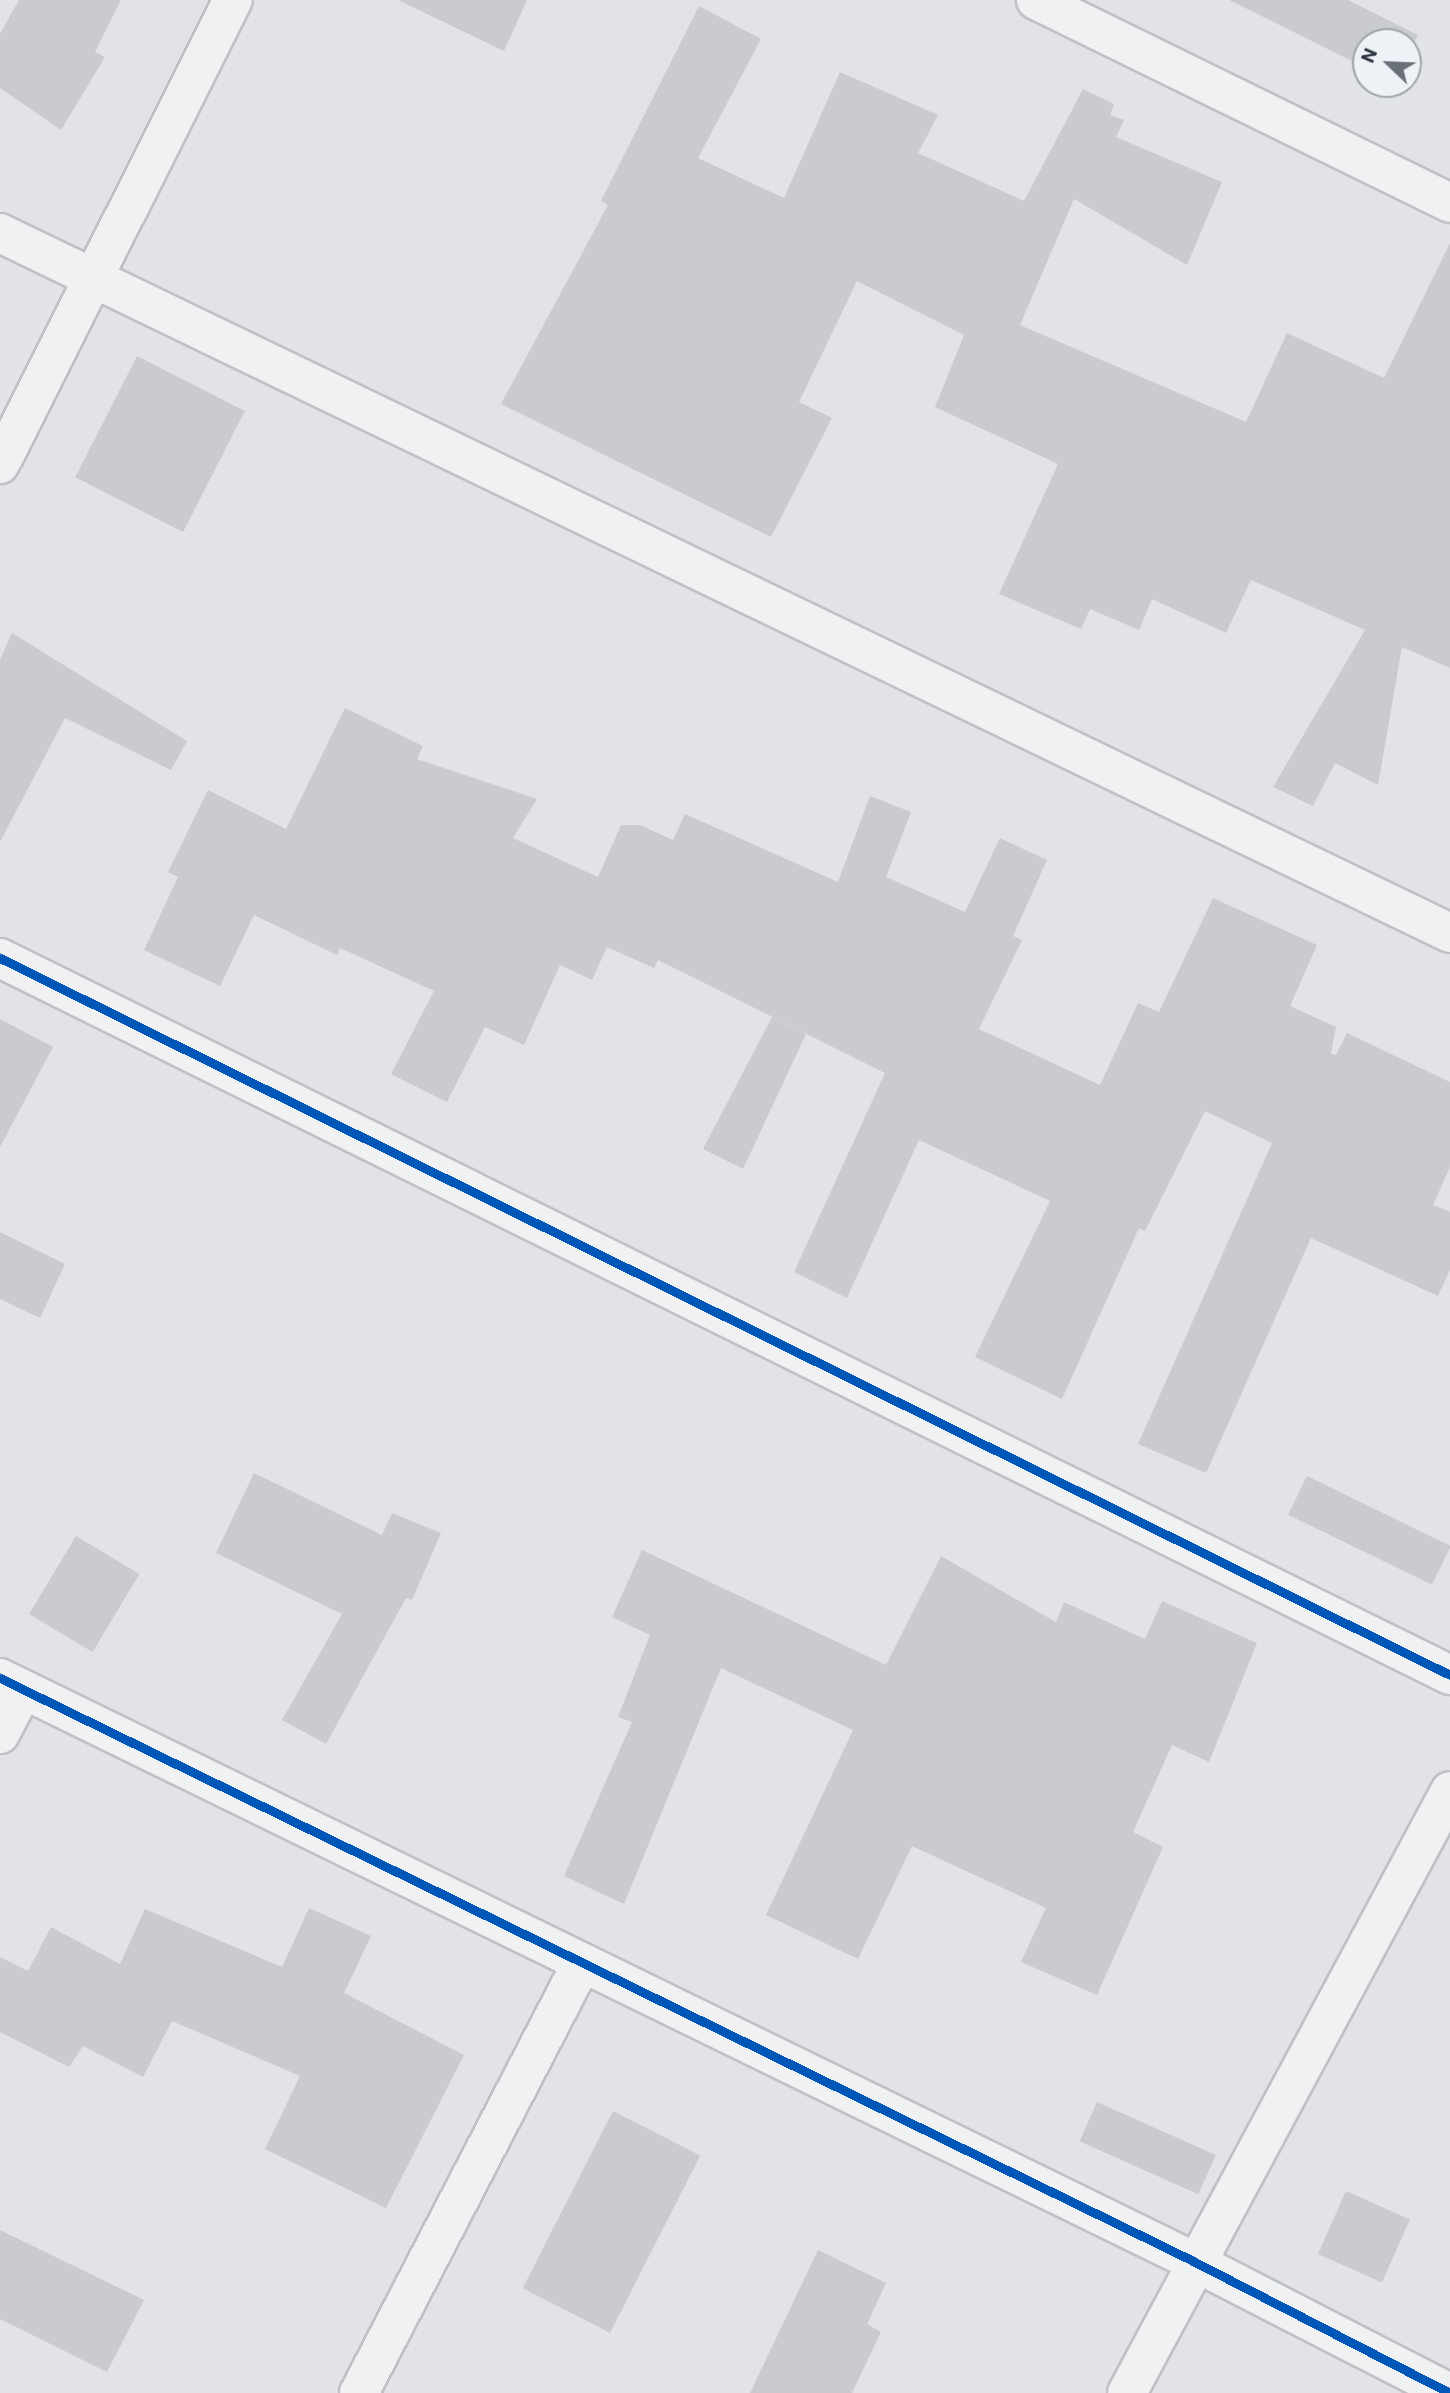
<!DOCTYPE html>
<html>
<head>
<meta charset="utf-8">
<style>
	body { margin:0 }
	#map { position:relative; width:1450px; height:2393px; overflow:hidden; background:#e1e3e6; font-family:Roboto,sans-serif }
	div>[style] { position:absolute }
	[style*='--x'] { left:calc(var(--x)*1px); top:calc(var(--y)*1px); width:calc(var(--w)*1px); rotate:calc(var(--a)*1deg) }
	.building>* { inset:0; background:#c9cbce; transform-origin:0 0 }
	.roads { filter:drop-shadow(2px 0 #bfc1c4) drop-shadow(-2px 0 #bfc1c4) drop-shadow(0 2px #bfc1c4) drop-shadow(0 -2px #bfc1c4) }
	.minor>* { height:38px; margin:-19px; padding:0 19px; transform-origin:19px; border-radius:19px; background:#f0f1f2 }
	.cycleway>* { height:9px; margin:-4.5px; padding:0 4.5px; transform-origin:4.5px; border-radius:4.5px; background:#0057b8 }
	span { translate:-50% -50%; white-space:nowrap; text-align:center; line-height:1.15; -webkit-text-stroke:6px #eef1f5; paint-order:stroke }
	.north { position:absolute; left:1352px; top:28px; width:70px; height:70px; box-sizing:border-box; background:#eef1f5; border:2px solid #9fa4ac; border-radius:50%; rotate:293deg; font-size:19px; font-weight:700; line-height:28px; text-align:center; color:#29303e }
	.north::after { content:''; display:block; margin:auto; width:24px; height:32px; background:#696f79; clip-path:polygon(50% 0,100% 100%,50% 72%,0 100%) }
</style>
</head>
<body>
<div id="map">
	<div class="building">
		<div style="clip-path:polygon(19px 0,121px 0,95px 52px,105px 57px,61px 130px,0 88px,0 34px)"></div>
		<div style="clip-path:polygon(398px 0,527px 0,504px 51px)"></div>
		<div style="clip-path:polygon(1229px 0,1348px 0,1418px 35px,1408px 54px,1408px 42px,1366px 42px,1366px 68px)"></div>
		<div style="clip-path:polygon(699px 6px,761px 39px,698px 158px,784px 198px,840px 72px,938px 115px,918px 153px,1024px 201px,1083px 89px,1114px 104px,1110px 115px,1124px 120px,1116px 137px,1222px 182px,1187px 265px,1074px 199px,1020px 325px,1246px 422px,1287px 333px,1384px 378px,1450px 243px,1450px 668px,1402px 647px,1378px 785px,1335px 763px,1313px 806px,1273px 787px,1365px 630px,1251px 580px,1226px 633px,1152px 599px,1139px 630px,1090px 609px,1081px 629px,999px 594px,1058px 464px,935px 407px,964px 335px,857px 281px,799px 402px,832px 418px,771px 537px,501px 404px,608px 205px,601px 201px)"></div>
		<div style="left:137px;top:356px;width:121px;height:136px;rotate:27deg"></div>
		<div style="clip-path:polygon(12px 633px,187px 741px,171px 770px,65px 718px,0 842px,0 660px)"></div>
		<div style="clip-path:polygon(345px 708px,423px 746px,417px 759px,537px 799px,513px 838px,598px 877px,621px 825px,640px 825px,673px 840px,685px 814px,838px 882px,870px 796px,911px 812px,886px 877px,965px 912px,1000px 838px,1047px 860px,1013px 936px,1022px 940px,979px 1029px,1100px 1085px,1138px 1003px,1159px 1012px,1213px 898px,1317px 945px,1290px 1006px,1336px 1027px,1331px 1054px,1336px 1055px,1347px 1033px,1450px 1082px,1450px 1167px,1433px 1205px,1450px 1212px,1450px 1270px,1438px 1296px,1311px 1238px,1206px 1473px,1138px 1444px,1272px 1143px,1205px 1111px,1145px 1231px,1139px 1228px,1062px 1399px,975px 1357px,1050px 1201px,919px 1140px,847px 1298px,794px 1272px,885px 1073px,658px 960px,654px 968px,607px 947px,592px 980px,560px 965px,524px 1045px,485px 1027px,447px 1102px,391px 1074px,434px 991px,340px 948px,337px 955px,254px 915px,220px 986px,144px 950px,178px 877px,168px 872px,208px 790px,286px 829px)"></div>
		<div style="clip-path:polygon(772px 1017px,806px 1034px,743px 1169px,703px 1149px)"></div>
		<div style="clip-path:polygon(0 1019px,53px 1047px,0 1147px)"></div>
		<div style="clip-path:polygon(0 1232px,65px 1264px,40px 1318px,0 1299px)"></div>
		<div style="clip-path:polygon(254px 1473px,382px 1535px,392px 1513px,441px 1533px,412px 1600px,406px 1598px,326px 1744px,282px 1720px,342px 1614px,216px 1553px)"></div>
		<div style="left:1307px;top:1476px;width:160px;height:43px;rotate:26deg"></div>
		<div style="left:76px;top:1536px;width:74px;height:91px;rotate:31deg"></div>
		<div style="clip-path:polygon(642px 1550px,886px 1665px,941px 1556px,1056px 1622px,1064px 1602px,1145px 1639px,1162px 1601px,1257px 1643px,1209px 1762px,1172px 1745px,1133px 1832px,1163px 1847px,1097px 1995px,1021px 1962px,1046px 1908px,912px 1846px,858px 1959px,766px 1915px,853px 1730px,721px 1668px,624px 1904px,564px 1876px,632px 1722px,618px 1717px,650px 1635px,612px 1617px)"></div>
		<div style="clip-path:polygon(309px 1908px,371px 1936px,344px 1993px,464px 2055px,386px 2208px,265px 2149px,300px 2076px,172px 2021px,143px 2077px,83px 2046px,69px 2067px,0 2032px,0 1957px,28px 1971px,51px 1927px,120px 1964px,145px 1909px,282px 1967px)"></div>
		<div style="left:1097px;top:2102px;width:130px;height:43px;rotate:24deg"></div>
		<div style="left:613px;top:2111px;width:98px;height:199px;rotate:27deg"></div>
		<div style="left:1346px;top:2191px;width:70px;height:69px;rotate:24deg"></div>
		<div style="clip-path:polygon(0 2230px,144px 2300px,107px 2372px,0 2319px)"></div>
		<div style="clip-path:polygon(818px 2250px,886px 2283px,867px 2324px,881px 2332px,852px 2393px,750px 2393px)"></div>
	</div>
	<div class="roads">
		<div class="minor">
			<div style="--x:1036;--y:0;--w:461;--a:26.1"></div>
			<div style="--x:0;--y:233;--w:1610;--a:25.77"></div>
			<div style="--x:0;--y:464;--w:519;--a:-63.34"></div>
			<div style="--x:0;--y:958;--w:1618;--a:26.31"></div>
			<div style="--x:0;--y:1678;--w:1328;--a:26.04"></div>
			<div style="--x:1193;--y:2261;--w:289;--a:27.2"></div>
			<div style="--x:0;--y:1734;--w:50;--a:-62.4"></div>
			<div style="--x:359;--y:2393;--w:484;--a:-62.6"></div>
			<div style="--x:1127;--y:2393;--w:683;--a:-61.78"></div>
		</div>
	</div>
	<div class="cycleway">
		<div style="--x:0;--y:958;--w:1618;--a:26.31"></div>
		<div style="--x:0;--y:1678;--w:1328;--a:26.04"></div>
		<div style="--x:1193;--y:2261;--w:289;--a:27.2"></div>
	</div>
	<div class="north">N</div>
</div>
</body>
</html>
